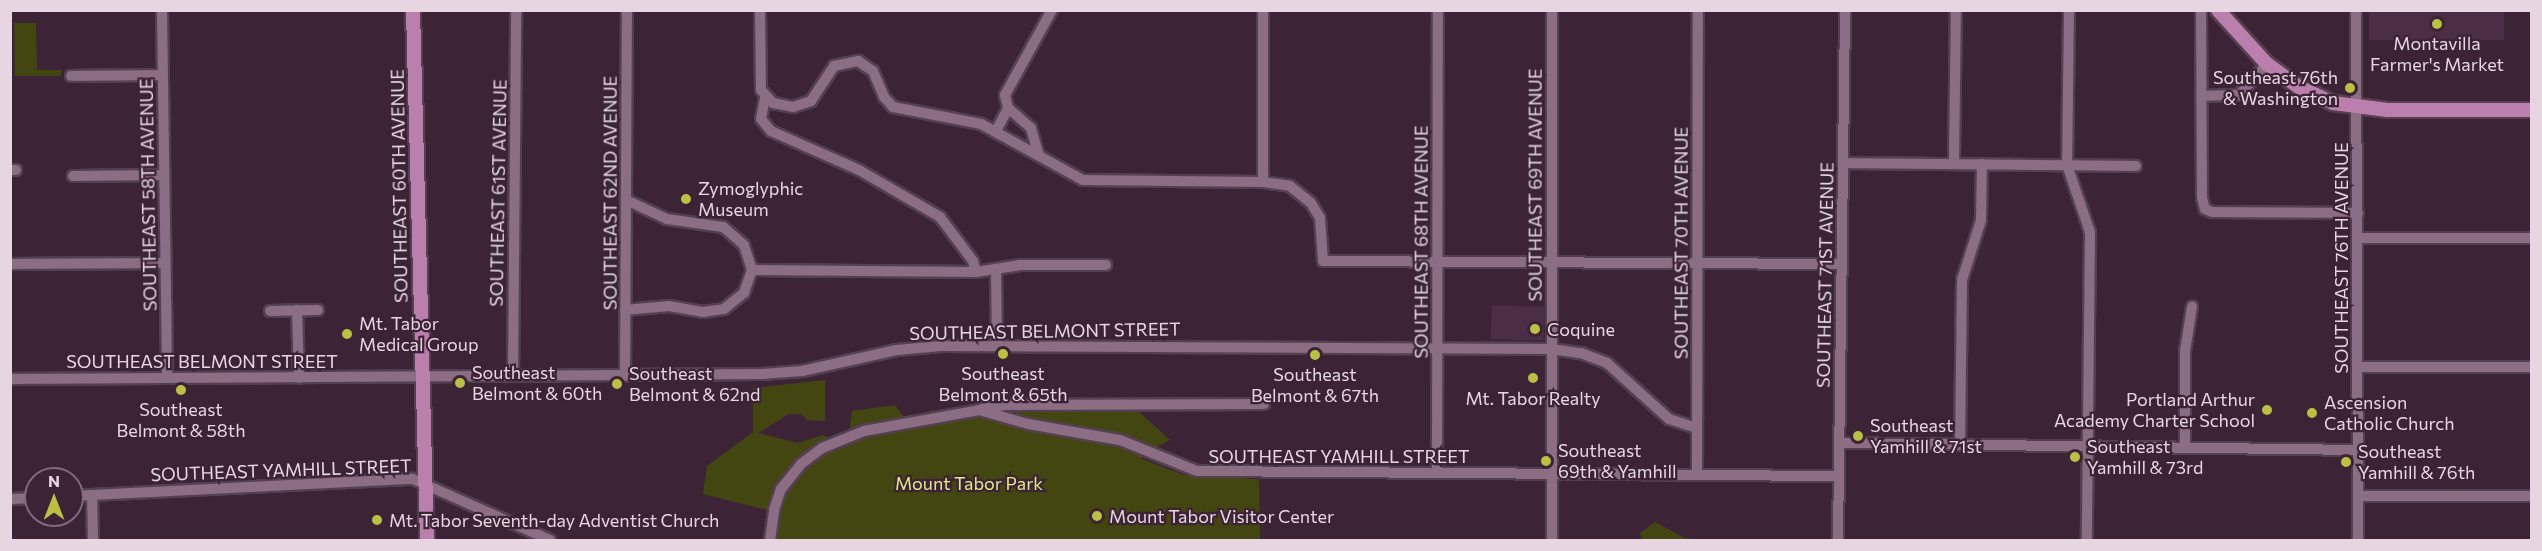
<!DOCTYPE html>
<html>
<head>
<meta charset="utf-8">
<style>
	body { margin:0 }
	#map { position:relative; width:2542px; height:551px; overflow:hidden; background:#3c2336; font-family:Commissioner,sans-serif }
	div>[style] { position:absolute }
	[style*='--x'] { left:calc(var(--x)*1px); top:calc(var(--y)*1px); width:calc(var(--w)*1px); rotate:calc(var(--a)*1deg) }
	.built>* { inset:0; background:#4b2d45; transform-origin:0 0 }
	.green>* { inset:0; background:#444611 }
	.roads { filter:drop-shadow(2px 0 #554051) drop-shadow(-2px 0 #554051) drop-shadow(0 2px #554051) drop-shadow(0 -2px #554051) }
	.minor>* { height:10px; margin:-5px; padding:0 5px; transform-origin:5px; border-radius:5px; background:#8b6d84 }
	.major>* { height:14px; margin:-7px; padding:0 7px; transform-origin:7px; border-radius:7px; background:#bb7fad }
	.dots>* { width:16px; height:16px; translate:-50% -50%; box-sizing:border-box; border:3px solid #3c2336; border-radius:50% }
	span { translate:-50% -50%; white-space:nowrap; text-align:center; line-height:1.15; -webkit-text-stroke:4.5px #3c2336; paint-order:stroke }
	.poi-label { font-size:18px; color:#e7d6e2 }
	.right { translate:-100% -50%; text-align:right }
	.left { translate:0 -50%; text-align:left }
	.street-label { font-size:18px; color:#e7d6e2 }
	.park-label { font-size:18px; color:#e2e789 }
	.frame { position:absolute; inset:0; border:12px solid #e7d6e2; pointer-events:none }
	.north { position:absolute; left:24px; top:467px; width:60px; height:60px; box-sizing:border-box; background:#3c2336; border:2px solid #806b7b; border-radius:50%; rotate:0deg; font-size:16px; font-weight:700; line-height:24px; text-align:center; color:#e7d6e2 }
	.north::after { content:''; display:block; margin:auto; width:21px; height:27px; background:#bbc044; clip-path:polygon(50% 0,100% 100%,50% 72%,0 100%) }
</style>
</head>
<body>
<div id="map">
	<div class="built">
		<div style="left:2369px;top:11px;width:135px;height:29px"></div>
		<div style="left:1492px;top:305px;width:53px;height:34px;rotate:2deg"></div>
	</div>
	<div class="green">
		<div style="clip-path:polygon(14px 23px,36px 23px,37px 70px,62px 70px,60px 76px,15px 76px)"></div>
		<div style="clip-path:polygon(825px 380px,825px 421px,807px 420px,801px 414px,789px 414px,758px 433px,798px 443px,823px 435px,842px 443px,849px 433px,852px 411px,895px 405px,909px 423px,932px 410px,1011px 419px,1025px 399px,1137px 410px,1170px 440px,1141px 455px,1142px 459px,1184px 475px,1247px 475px,1247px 479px,1259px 479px,1260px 540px,762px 540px,772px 521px,767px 510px,703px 494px,707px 466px,753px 432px,753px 388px)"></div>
		<div style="clip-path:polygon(1655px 522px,1685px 538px,1701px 540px,1642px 540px,1640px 533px)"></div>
	</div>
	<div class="roads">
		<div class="minor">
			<div style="--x:162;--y:10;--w:368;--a:89.2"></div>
			<div style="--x:760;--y:10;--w:80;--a:89.3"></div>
			<div style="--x:761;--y:90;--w:18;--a:47"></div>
			<div style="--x:773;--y:103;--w:20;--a:11"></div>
			<div style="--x:793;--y:107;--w:19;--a:-18"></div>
			<div style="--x:811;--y:101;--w:42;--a:-56.7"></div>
			<div style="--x:834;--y:66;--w:25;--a:-12"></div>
			<div style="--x:858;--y:61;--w:18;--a:34"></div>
			<div style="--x:873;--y:71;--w:28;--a:67"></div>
			<div style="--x:884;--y:97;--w:13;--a:48"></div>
			<div style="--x:893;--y:107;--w:90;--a:10.9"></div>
			<div style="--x:981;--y:124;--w:116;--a:28.8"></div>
			<div style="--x:1083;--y:180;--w:180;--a:0.6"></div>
			<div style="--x:1263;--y:182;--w:27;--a:8"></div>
			<div style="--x:1290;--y:186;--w:27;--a:39"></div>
			<div style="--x:1311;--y:203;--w:17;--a:59"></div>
			<div style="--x:1320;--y:218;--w:43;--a:86"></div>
			<div style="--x:1323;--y:261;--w:518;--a:0.33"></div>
			<div style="--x:1263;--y:10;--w:172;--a:90"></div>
			<div style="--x:2069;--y:10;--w:155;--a:90.7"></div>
			<div style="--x:2067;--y:165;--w:71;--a:71.1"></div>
			<div style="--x:2090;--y:232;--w:308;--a:90.6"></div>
			<div style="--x:2201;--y:10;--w:188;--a:89.7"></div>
			<div style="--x:2202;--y:198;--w:11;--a:75"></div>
			<div style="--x:2205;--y:209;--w:8;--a:23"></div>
			<div style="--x:2212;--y:212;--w:146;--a:0.4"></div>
			<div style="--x:2356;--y:10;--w:530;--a:89.78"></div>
			<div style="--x:71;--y:76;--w:91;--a:-0.6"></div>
			<div style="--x:2202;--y:96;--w:37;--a:-2"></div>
			<div style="--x:2239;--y:95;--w:42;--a:-47.9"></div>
			<div style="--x:765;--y:98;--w:21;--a:101"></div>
			<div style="--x:761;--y:119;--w:16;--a:50"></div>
			<div style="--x:771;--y:131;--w:96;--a:23.9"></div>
			<div style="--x:859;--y:170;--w:94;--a:30.1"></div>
			<div style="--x:940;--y:217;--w:55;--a:53.1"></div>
			<div style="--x:973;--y:261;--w:11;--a:75"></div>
			<div style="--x:996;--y:131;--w:26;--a:-62"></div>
			<div style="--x:1039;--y:156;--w:29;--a:-106"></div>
			<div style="--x:1031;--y:128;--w:30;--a:-139"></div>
			<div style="--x:1008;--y:108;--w:13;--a:-103"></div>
			<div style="--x:1005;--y:95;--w:97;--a:-61.1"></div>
			<div style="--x:1843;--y:163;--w:293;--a:0.6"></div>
			<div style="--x:1954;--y:164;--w:154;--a:-89.3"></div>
			<div style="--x:10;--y:170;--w:6;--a:0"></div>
			<div style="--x:73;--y:176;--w:91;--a:-0.6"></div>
			<div style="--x:2358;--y:238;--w:174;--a:0"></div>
			<div style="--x:10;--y:264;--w:155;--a:-0.4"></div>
			<div style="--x:752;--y:270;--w:224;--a:0.5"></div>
			<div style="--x:976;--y:272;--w:45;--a:-9"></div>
			<div style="--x:1020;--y:265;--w:86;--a:0"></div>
			<div style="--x:996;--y:270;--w:76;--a:89.2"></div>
			<div style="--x:297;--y:310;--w:68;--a:88.3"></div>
			<div style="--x:625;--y:310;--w:44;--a:-5.2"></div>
			<div style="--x:669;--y:306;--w:35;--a:10"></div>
			<div style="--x:703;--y:312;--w:21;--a:-8"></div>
			<div style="--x:724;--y:309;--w:26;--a:-39"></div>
			<div style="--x:744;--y:293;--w:24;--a:-71"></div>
			<div style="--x:752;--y:270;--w:26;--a:-108"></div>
			<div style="--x:744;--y:245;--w:28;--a:-139"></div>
			<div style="--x:723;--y:227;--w:57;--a:-171.9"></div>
			<div style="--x:667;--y:219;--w:45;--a:-155.1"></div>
			<div style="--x:270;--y:311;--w:48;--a:-1.2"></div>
			<div style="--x:2358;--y:367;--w:174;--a:0"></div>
			<div style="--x:513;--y:376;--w:366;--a:-89.5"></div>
			<div style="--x:625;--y:376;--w:366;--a:-89.7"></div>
			<div style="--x:10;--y:379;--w:752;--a:-0.38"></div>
			<div style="--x:762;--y:374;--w:40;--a:-4.3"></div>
			<div style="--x:802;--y:371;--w:97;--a:-12.5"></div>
			<div style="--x:897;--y:350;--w:44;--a:-5.2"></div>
			<div style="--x:941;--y:346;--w:610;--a:0.28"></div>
			<div style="--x:1551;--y:349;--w:30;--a:8"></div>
			<div style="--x:1581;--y:353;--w:28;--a:21"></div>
			<div style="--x:1607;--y:363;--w:84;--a:42.1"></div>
			<div style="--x:1669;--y:419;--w:29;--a:18"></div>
			<div style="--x:982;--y:409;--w:23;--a:-10"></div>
			<div style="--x:1005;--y:405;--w:259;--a:-0.2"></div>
			<div style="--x:1839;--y:443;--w:519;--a:0.77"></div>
			<div style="--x:1960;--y:445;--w:165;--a:-89.3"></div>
			<div style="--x:1962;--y:280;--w:63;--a:-72.4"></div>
			<div style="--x:1981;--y:220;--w:56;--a:-89"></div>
			<div style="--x:2185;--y:448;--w:97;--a:-90"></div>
			<div style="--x:2185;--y:351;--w:45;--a:-81"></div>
			<div style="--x:1437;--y:473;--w:463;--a:-89.9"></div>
			<div style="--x:1697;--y:475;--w:465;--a:-89.9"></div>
			<div style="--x:92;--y:495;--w:45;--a:88.7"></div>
			<div style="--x:72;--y:496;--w:341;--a:-2.9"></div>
			<div style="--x:413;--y:479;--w:150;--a:24"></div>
			<div style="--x:2358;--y:496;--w:174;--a:0"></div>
			<div style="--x:10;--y:499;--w:26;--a:-2"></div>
			<div style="--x:770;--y:540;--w:30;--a:-82"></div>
			<div style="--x:774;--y:510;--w:22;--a:-72"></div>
			<div style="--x:781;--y:489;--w:32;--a:-51"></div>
			<div style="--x:801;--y:464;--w:26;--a:-37"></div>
			<div style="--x:822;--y:448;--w:45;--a:-22"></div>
			<div style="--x:864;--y:431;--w:117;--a:-10.3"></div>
			<div style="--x:979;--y:410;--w:51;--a:15.9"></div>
			<div style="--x:1028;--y:424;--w:93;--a:9.9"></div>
			<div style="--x:1120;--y:440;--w:83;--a:21.9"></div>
			<div style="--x:1197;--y:471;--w:641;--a:0.45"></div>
			<div style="--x:1552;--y:540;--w:530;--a:-90"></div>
			<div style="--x:1838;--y:540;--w:530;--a:-89.24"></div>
		</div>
		<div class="major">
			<div style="--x:413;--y:10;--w:530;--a:88.49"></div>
			<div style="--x:2218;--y:10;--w:73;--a:47.8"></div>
			<div style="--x:2267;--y:64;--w:39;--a:36"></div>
			<div style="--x:2299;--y:87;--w:38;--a:25"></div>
			<div style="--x:2333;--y:103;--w:55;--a:7.3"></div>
			<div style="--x:2388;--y:110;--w:144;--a:0"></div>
		</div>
	</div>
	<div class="dots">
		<div style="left:2437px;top:24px;background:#bbc044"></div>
		<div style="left:2350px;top:88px;background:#bbc044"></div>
		<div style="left:686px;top:199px;background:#bbc044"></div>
		<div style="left:1535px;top:329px;background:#bbc044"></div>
		<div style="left:347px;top:334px;background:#bbc044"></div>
		<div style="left:1003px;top:354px;background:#bbc044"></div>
		<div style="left:1315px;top:355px;background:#bbc044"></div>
		<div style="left:1533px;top:378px;background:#bbc044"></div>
		<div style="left:460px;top:383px;background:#bbc044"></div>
		<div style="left:617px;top:384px;background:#bbc044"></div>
		<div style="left:181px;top:390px;background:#bbc044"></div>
		<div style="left:2267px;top:410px;background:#bbc044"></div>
		<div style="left:2312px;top:413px;background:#bbc044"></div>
		<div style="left:1858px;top:436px;background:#bbc044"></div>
		<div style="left:2075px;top:457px;background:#bbc044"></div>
		<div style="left:1546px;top:461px;background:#bbc044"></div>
		<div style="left:2346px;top:462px;background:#bbc044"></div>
		<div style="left:1097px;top:516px;background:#bbc044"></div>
		<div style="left:377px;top:520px;background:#bbc044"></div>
	</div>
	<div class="poi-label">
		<span style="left:2437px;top:54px">Montavilla<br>Farmer's Market</span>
		<span class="right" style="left:2338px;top:88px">Southeast 76th<br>&amp; Washington</span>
		<span class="left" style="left:698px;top:199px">Zymoglyphic<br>Museum</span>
		<span class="left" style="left:359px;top:334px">Mt. Tabor<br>Medical Group</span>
		<span class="left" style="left:1547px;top:329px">Coquine</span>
		<span class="left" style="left:472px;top:383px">Southeast<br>Belmont &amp; 60th</span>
		<span class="left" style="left:629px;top:384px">Southeast<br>Belmont &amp; 62nd</span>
		<span style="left:1003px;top:384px">Southeast<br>Belmont &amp; 65th</span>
		<span style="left:1315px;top:385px">Southeast<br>Belmont &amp; 67th</span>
		<span style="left:1533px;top:398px">Mt. Tabor Realty</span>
		<span class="right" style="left:2255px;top:410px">Portland Arthur<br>Academy Charter School</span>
		<span class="left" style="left:2324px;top:413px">Ascension<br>Catholic Church</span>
		<span style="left:181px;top:420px">Southeast<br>Belmont &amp; 58th</span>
		<span class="left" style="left:1870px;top:436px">Southeast<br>Yamhill &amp; 71st</span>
		<span class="left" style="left:2087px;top:457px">Southeast<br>Yamhill &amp; 73rd</span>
		<span class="left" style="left:1558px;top:461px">Southeast<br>69th &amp; Yamhill</span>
		<span class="left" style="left:2358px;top:462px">Southeast<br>Yamhill &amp; 76th</span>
		<span class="left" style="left:1109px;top:516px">Mount Tabor Visitor Center</span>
		<span class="left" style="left:389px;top:520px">Mt. Tabor Seventh-day Adventist Church</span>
	</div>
	<div class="street-label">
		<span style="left:1535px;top:185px;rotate:-90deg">SOUTHEAST 69TH AVENUE</span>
		<span style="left:399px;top:186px;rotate:-91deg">SOUTHEAST 60TH AVENUE</span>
		<span style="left:498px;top:193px;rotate:-89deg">SOUTHEAST 61ST AVENUE</span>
		<span style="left:610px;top:193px;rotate:-90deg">SOUTHEAST 62ND AVENUE</span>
		<span style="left:148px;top:195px;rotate:-91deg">SOUTHEAST 58TH AVENUE</span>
		<span style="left:1421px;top:242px;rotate:-90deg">SOUTHEAST 68TH AVENUE</span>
		<span style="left:1681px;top:243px;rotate:-90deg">SOUTHEAST 70TH AVENUE</span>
		<span style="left:2341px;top:258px;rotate:-90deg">SOUTHEAST 76TH AVENUE</span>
		<span style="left:1825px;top:275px;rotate:-89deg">SOUTHEAST 71ST AVENUE</span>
		<span style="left:1045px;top:331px;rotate:-1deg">SOUTHEAST BELMONT STREET</span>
		<span style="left:202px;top:361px">SOUTHEAST BELMONT STREET</span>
		<span style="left:1339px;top:456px">SOUTHEAST YAMHILL STREET</span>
		<span style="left:281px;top:470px;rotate:-2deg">SOUTHEAST YAMHILL STREET</span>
	</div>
	<div class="park-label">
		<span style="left:969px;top:483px">Mount Tabor Park</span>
	</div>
	<div class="frame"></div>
	<div class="north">N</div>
</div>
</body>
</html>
